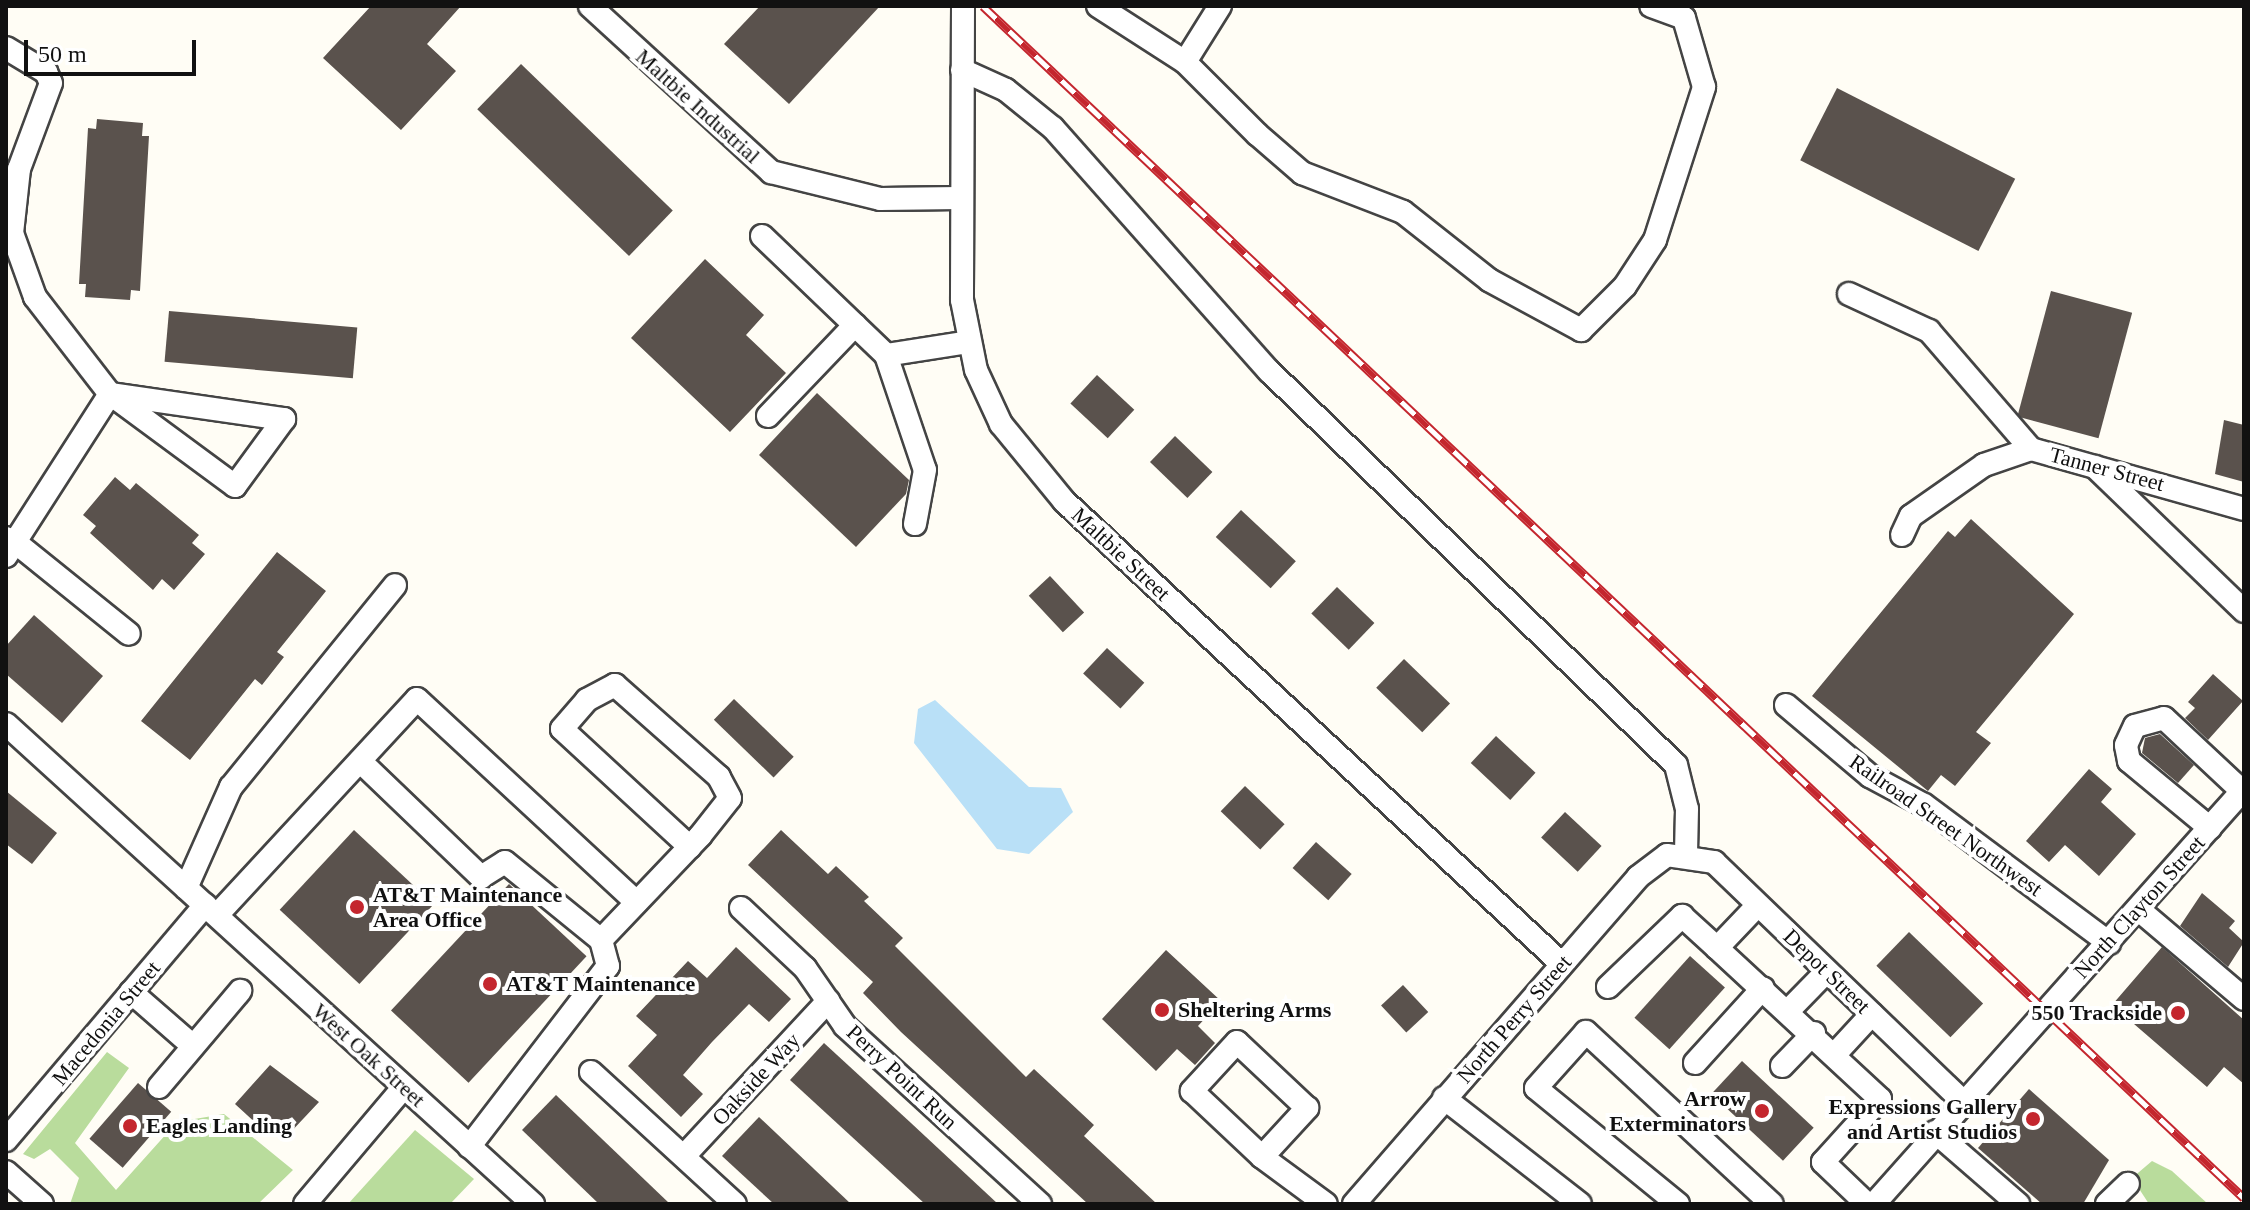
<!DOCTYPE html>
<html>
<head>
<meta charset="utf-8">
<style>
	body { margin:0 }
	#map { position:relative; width:2250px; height:1210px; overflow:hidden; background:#fffdf5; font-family:"Times New Roman",serif }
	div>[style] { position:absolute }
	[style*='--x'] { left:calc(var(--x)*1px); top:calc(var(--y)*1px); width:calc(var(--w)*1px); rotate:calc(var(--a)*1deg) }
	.forest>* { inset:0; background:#b9dc9c }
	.water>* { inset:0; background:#b9e0f7 }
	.building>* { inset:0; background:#5a524d; transform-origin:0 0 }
	.roads { filter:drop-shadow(2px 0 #444) drop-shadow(-2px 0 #444) drop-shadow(0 2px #444) drop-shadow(0 -2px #444) }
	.minor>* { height:22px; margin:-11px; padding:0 11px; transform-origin:11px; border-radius:11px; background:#fff }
	.rail>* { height:9px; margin-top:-4.5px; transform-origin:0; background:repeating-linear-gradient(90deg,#fff 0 18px,#c4262e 0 36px); box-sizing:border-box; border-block:2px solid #c4262e }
	.dots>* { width:22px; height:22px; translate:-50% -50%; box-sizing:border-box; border:4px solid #fff; border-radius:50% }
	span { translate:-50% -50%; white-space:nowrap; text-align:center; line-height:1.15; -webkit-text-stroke:8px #fff; paint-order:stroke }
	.street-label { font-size:22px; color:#111 }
	.poi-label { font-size:22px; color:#111; font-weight:700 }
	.left { translate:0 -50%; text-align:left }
	.right { translate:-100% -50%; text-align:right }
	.frame { position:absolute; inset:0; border:8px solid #111; pointer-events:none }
	.scale { position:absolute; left:24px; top:40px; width:172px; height:36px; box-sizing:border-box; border:4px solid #111; border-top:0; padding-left:10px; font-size:24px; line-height:28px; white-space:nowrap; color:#111; -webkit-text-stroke:6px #fff; paint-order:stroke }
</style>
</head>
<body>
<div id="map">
	<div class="forest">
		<div style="clip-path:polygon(107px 1052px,129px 1068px,75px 1143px,116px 1190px,177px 1122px,224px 1114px,293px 1170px,258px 1204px,70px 1204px,79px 1178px,50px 1149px,34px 1159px,23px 1154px)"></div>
		<div style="clip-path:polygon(415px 1130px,474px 1179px,450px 1204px,348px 1204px)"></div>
		<div style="clip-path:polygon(2152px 1161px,2172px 1171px,2208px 1204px,2149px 1204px,2132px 1178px)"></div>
	</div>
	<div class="water">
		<div style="clip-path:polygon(935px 700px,1029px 787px,1061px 788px,1073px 812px,1029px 854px,997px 849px,914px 743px,918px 709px)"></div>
	</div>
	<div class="building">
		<div style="clip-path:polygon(371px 6px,461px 6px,427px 44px,456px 71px,401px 130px,323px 58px)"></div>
		<div style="clip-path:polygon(760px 6px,880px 6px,789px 104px,724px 44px)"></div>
		<div style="left:521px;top:64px;width:211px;height:63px;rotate:44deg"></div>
		<div style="left:1837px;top:88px;width:200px;height:81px;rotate:27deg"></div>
		<div style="clip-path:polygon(97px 119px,143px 123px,142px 136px,149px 136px,140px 291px,131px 290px,130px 300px,85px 297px,86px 284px,79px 284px,88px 128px,96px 129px)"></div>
		<div style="clip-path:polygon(705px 259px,764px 315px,746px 335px,786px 373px,730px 432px,631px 338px)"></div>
		<div style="left:2051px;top:291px;width:84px;height:130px;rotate:15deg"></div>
		<div style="left:169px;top:311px;width:189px;height:51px;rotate:5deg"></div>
		<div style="left:1097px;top:375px;width:51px;height:39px;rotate:43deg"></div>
		<div style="clip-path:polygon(817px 393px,909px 480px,906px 494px,856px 547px,759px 455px)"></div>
		<div style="clip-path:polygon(2224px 420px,2244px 425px,2244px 482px,2215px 474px)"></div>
		<div style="left:1175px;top:436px;width:52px;height:36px;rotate:44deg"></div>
		<div style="clip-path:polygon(115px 477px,130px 490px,136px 483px,199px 535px,192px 543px,205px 554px,174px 590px,162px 579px,153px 590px,90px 533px,96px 526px,83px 515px)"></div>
		<div style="left:1241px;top:510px;width:75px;height:37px;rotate:43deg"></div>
		<div style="clip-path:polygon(1971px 519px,2074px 614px,1976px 732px,1991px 743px,1955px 786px,1941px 775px,1928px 791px,1812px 696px,1948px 531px,1955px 537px)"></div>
		<div style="clip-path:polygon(277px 552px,326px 591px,277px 652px,284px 657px,262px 685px,255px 679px,190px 760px,141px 721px)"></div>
		<div style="left:1050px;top:576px;width:50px;height:29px;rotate:47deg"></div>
		<div style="left:1337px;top:587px;width:52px;height:37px;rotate:44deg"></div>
		<div style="clip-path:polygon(34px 615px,103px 676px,62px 723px,6px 674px,6px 646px)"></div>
		<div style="left:1107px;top:648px;width:51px;height:35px;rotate:43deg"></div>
		<div style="left:1404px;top:659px;width:64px;height:40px;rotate:44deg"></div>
		<div style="clip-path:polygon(2213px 674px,2243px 701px,2208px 740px,2185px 718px,2195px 708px,2188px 702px)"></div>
		<div style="left:734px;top:699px;width:83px;height:29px;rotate:44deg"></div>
		<div style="clip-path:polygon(2160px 734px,2194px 765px,2178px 783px,2142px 753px,2145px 738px)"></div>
		<div style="left:1496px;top:736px;width:54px;height:37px;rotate:43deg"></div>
		<div style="clip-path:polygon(2089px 769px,2112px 789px,2101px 802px,2136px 834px,2099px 876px,2065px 845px,2049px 862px,2026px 841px)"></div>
		<div style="left:1245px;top:786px;width:55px;height:35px;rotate:44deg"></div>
		<div style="clip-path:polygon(6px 791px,57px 833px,32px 864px,6px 844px)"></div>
		<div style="left:1565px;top:812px;width:50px;height:35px;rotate:43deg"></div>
		<div style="left:354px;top:830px;width:109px;height:109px;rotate:43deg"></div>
		<div style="clip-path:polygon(781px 830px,828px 874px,836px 866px,869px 897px,864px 901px,903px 938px,895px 946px,1026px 1077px,1034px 1069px,1094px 1125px,1084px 1136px,1157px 1204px,1088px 1204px,901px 1032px,863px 993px,873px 982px,748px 865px)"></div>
		<div style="left:1316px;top:842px;width:48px;height:35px;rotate:42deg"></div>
		<div style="left:509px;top:884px;width:106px;height:173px;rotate:43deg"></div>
		<div style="clip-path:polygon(2202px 893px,2235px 921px,2229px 928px,2244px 942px,2228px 967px,2180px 926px)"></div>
		<div style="left:1909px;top:932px;width:103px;height:47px;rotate:44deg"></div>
		<div style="clip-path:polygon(736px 947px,791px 999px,769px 1022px,749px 1004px,712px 1042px,683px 1075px,703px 1094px,681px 1117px,628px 1066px,657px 1035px,636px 1016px,688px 961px,707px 978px)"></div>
		<div style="clip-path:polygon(2162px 947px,2244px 1020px,2244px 1084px,2224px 1067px,2207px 1087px,2112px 1005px)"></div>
		<div style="clip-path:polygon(1166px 950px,1221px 1001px,1198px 1026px,1215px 1043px,1195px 1065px,1177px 1049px,1156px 1071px,1102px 1019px)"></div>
		<div style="left:1690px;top:956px;width:47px;height:83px;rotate:42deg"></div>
		<div style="left:1403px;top:985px;width:37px;height:30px;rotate:47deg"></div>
		<div style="clip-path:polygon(824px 1043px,911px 1123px,998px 1204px,925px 1204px,790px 1080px)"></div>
		<div style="left:1742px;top:1061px;width:98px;height:45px;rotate:43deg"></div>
		<div style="clip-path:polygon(270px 1065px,319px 1102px,288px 1135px,278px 1125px,269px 1135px,235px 1104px)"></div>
		<div style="left:138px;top:1083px;width:44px;height:74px;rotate:41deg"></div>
		<div style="clip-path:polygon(2029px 1089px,2109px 1160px,2083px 1204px,2042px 1204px,1978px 1148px)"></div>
		<div style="clip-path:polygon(556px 1095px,670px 1204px,599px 1204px,522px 1130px)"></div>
		<div style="clip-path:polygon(759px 1117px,851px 1204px,774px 1204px,722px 1156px)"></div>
	</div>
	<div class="roads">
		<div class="minor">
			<div style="--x:590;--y:6;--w:246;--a:42.5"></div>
			<div style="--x:771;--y:172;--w:112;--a:13.9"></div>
			<div style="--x:880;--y:199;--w:80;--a:-0.7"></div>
			<div style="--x:963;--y:6;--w:294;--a:90.2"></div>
			<div style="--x:962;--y:300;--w:71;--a:78.7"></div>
			<div style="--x:976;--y:370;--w:60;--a:65.2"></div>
			<div style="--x:1001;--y:424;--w:99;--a:50.7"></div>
			<div style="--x:1064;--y:501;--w:680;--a:42.91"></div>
			<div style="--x:1098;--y:6;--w:103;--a:32.8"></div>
			<div style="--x:1220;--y:6;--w:66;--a:122"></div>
			<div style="--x:1185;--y:62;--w:102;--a:45"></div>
			<div style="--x:1257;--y:134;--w:60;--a:40.9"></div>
			<div style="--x:1302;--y:173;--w:108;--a:21.1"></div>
			<div style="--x:1403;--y:212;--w:110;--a:38.3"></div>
			<div style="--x:1489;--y:280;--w:105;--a:28.5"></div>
			<div style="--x:1581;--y:330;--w:62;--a:-45"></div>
			<div style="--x:1625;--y:286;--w:55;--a:-56.9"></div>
			<div style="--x:1655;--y:240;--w:161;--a:-72.2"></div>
			<div style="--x:1704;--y:87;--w:72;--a:-106.2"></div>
			<div style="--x:1684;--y:18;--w:35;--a:-160"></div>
			<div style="--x:6;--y:48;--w:47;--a:31"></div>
			<div style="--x:46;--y:72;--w:12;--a:66"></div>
			<div style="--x:51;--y:83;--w:92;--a:110.4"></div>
			<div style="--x:19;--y:169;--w:64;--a:96.2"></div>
			<div style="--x:12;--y:233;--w:68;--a:70.2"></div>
			<div style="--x:35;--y:297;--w:123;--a:52.3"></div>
			<div style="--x:110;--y:394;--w:176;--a:122.7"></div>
			<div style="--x:15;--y:542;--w:10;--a:-156"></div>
			<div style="--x:962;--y:70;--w:48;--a:24.4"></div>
			<div style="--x:1006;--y:90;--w:60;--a:39"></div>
			<div style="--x:1053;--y:128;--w:325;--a:48.4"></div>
			<div style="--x:1269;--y:371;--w:566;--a:44.07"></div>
			<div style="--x:1676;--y:765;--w:45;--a:76"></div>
			<div style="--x:1687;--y:809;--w:44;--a:91.3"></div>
			<div style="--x:762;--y:236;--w:172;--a:43.8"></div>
			<div style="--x:886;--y:355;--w:84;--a:-8.9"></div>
			<div style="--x:1849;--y:294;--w:88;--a:24.8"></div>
			<div style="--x:1929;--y:331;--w:156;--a:49.2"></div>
			<div style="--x:886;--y:355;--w:121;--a:71.3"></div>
			<div style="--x:925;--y:470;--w:55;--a:100.5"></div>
			<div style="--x:110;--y:394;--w:176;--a:8.2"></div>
			<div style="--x:284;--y:419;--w:83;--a:126.2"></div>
			<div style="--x:235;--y:486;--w:155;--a:-143.6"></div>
			<div style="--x:768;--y:416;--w:126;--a:-46.3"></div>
			<div style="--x:2095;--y:467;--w:207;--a:44"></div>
			<div style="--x:1902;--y:535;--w:21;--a:-65"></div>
			<div style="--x:1911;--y:516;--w:89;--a:-34.9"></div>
			<div style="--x:1984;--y:465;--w:50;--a:-18.8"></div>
			<div style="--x:2031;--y:449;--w:221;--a:15.7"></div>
			<div style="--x:6;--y:556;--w:17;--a:-57"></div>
			<div style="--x:15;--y:542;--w:146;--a:38.9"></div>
			<div style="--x:1786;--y:705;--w:110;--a:40.2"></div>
			<div style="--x:1870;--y:776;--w:61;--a:28.2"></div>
			<div style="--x:1924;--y:805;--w:231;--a:36.7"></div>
			<div style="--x:6;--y:724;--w:713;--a:42.33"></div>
			<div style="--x:360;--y:761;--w:168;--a:43.8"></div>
			<div style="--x:481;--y:877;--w:28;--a:-32"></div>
			<div style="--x:505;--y:862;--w:124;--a:39.1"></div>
			<div style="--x:601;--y:940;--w:27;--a:75"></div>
			<div style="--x:608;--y:966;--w:228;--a:127.5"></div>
			<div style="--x:2210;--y:828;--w:105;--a:-140.4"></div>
			<div style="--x:2129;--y:761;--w:16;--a:-101"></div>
			<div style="--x:2126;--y:745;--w:21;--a:-65"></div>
			<div style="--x:2135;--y:726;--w:30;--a:-15"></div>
			<div style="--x:2164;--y:718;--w:107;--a:43.1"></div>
			<div style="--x:186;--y:888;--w:111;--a:-66"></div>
			<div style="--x:231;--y:787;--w:260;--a:-50.9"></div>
			<div style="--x:741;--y:908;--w:88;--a:43.2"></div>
			<div style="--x:805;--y:968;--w:70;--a:55.4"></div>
			<div style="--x:845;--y:1026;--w:264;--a:42.4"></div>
			<div style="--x:2138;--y:909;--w:139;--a:40.3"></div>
			<div style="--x:217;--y:915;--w:294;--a:-47.2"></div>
			<div style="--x:417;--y:699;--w:299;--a:42.8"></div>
			<div style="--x:601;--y:940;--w:144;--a:-46.4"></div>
			<div style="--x:700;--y:836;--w:48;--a:-51.7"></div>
			<div style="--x:730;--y:798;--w:24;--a:-118"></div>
			<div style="--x:719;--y:777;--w:139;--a:-138.5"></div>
			<div style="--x:615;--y:685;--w:32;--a:152"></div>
			<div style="--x:587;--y:700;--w:38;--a:131"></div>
			<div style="--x:562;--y:729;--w:174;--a:42.7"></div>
			<div style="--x:1717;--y:948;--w:222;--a:42.8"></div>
			<div style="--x:1880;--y:1099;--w:85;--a:132.1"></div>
			<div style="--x:1823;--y:1162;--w:61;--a:43.7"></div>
			<div style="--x:1608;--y:987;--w:103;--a:-43.8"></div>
			<div style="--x:1682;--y:916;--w:47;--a:42.4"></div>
			<div style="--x:1717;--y:948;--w:59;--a:-46.4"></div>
			<div style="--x:131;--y:992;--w:82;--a:41.1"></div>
			<div style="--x:1789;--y:1010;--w:54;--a:-45.7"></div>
			<div style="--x:1836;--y:1053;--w:53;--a:-47.3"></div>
			<div style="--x:1695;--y:1063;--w:101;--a:-47.8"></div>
			<div style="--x:1782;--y:1066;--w:46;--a:-45.9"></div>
			<div style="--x:591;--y:1072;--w:195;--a:42.5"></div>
			<div style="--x:159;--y:1087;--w:126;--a:-49.8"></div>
			<div style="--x:1444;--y:1098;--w:172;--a:37.9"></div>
			<div style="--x:1935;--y:1132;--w:110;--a:40.9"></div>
			<div style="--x:6;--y:1140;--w:308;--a:-49.7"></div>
			<div style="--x:684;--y:1156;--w:212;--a:-47.1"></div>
			<div style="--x:1262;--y:1157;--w:67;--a:-47.4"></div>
			<div style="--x:1307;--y:1108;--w:96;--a:-136.7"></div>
			<div style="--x:1237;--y:1042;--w:67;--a:132.6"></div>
			<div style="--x:1192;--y:1091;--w:96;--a:43.3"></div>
			<div style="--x:1262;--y:1157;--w:79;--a:36.3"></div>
			<div style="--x:6;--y:1172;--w:48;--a:41.6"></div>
			<div style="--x:305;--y:1204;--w:153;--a:-49.8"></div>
			<div style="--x:1354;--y:1204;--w:433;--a:-49"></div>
			<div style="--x:1638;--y:877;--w:36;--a:-37"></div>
			<div style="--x:1667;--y:855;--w:48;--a:8.5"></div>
			<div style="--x:1714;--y:862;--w:344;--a:43.9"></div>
			<div style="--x:1678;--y:1204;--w:183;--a:-140.8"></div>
			<div style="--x:1536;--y:1088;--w:75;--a:-48.2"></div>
			<div style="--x:1586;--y:1032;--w:253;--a:42.8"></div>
			<div style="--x:1874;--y:1204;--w:556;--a:-48.28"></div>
			<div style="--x:2107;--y:1204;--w:29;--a:-44"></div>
		</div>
	</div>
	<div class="rail">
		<div style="--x:983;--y:6;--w:1735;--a:43.39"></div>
	</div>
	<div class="dots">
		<div style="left:357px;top:907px;background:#c4262e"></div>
		<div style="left:490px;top:984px;background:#c4262e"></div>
		<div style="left:1162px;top:1010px;background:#c4262e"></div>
		<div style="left:2178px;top:1013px;background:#c4262e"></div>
		<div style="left:1762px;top:1111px;background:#c4262e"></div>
		<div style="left:2033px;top:1119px;background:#c4262e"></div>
		<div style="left:130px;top:1126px;background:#c4262e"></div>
	</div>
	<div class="street-label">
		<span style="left:698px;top:106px;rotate:42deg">Maltbie Industrial</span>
		<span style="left:2107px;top:469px;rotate:15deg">Tanner Street</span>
		<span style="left:1121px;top:554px;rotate:43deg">Maltbie Street</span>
		<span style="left:1946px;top:825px;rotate:35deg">Railroad Street Northwest</span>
		<span style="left:2139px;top:907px;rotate:-48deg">North Clayton Street</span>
		<span style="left:1827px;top:971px;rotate:44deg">Depot Street</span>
		<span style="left:1514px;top:1019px;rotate:-49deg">North Perry Street</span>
		<span style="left:106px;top:1023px;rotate:-50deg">Macedonia Street</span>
		<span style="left:369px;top:1055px;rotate:42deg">West Oak Street</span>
		<span style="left:902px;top:1077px;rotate:43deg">Perry Point Run</span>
		<span style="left:756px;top:1079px;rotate:-47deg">Oakside Way</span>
	</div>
	<div class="poi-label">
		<span class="left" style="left:373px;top:907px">AT&amp;T Maintenance<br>Area Office</span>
		<span class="left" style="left:506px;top:984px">AT&amp;T Maintenance</span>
		<span class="left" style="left:1178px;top:1010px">Sheltering Arms</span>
		<span class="right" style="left:2162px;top:1013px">550 Trackside</span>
		<span class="right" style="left:1746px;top:1111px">Arrow<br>Exterminators</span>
		<span class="right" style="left:2017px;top:1119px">Expressions Gallery<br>and Artist Studios</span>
		<span class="left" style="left:146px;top:1126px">Eagles Landing</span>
	</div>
	<div class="frame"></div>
	<div class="scale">50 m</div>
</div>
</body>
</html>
